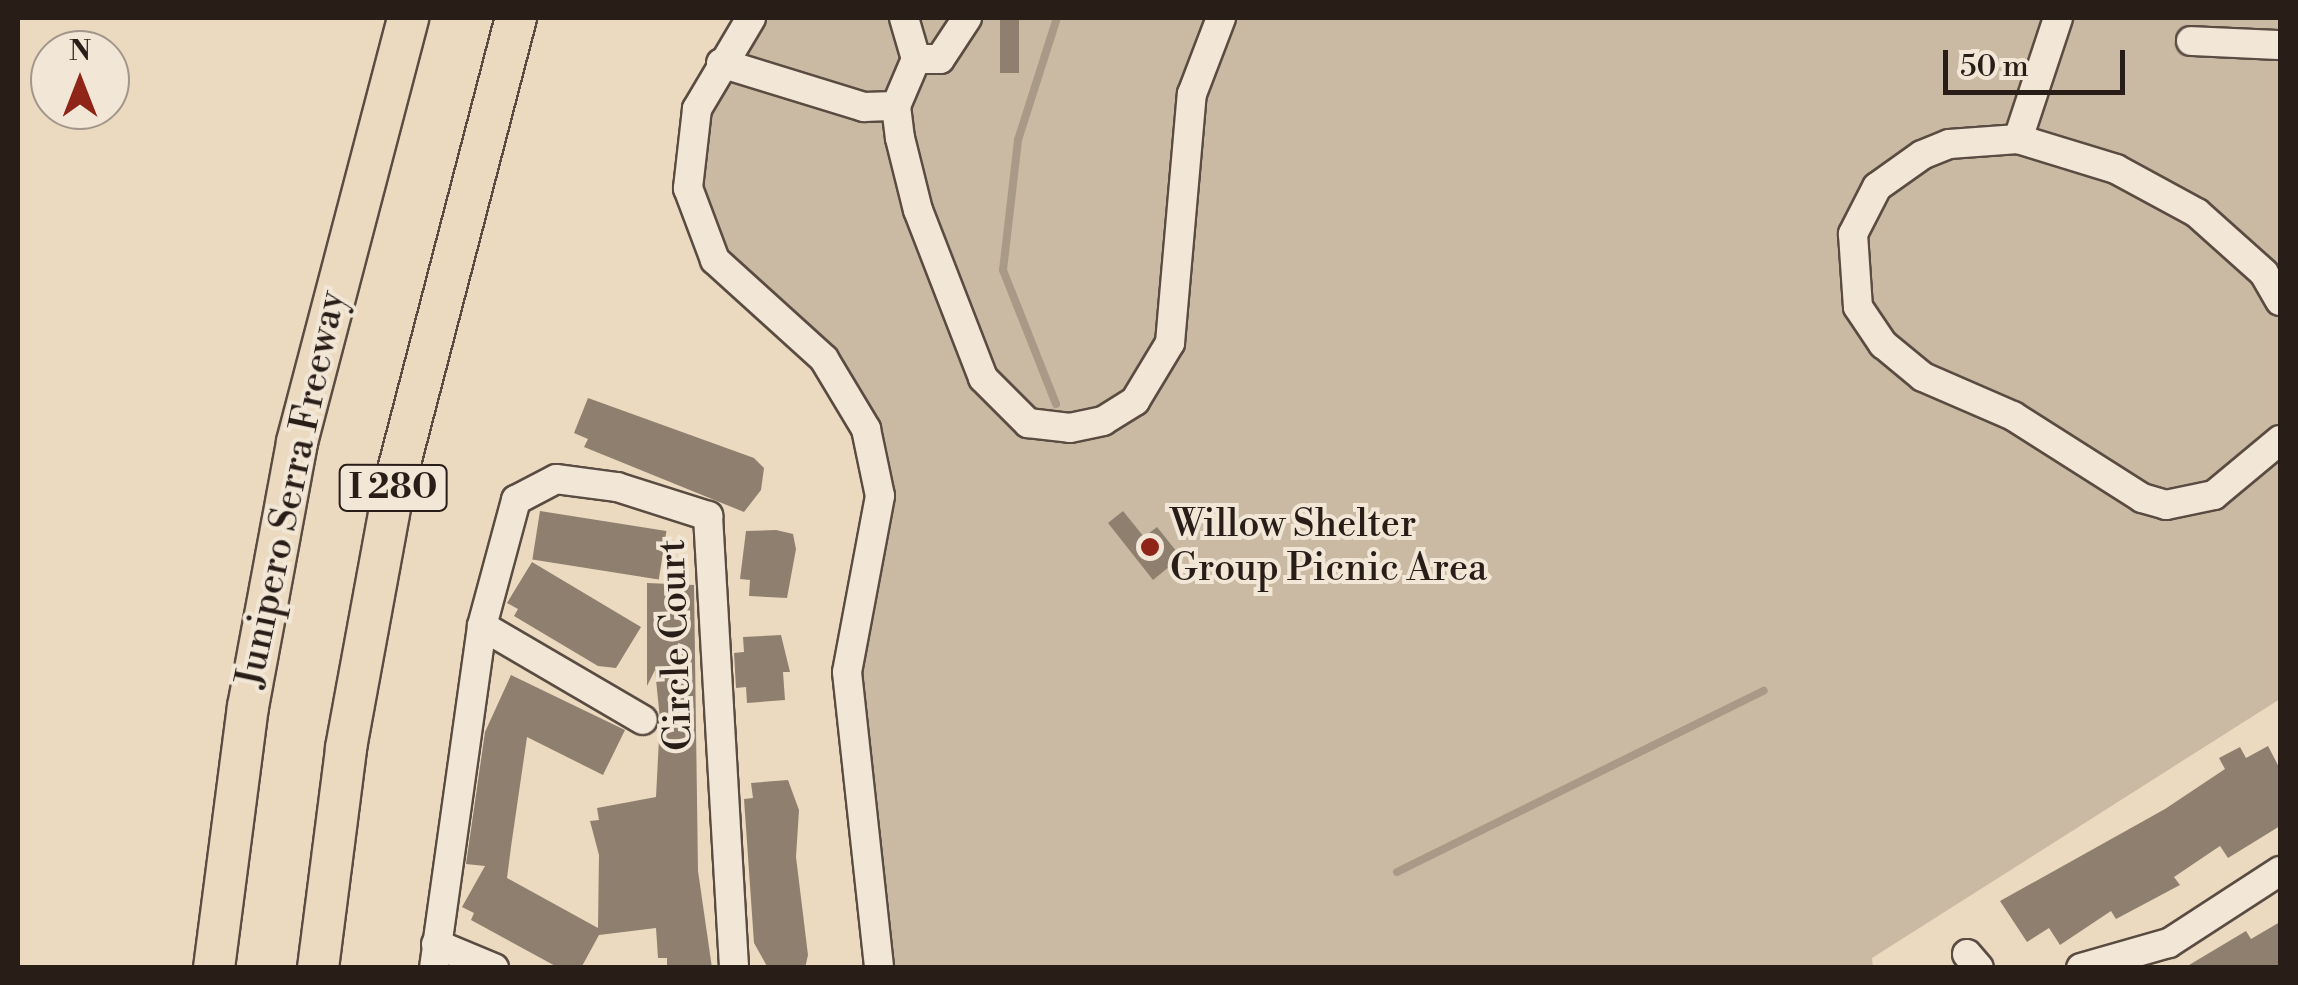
<!DOCTYPE html>
<html>
<head>
<meta charset="utf-8">
<style>
	body { margin:0 }
	#map { position:relative; width:2298px; height:985px; overflow:hidden; background:#ebdac0; font-family:"Libre Bodoni",serif }
	div>[style] { position:absolute }
	[style*='--x'] { left:calc(var(--x)*1px); top:calc(var(--y)*1px); width:calc(var(--w)*1px); rotate:calc(var(--a)*1deg) }
	.green>* { inset:0; background:#cabaa3 }
	.stream>* { height:8px; margin:-4px; padding:0 4px; transform-origin:4px; border-radius:4px; background:#a99a87 }
	.building>* { inset:0; background:#8e7f6f; transform-origin:0 0 }
	.roads { filter:drop-shadow(2px 0 #5a4c42) drop-shadow(-2px 0 #5a4c42) drop-shadow(0 2px #5a4c42) drop-shadow(0 -2px #5a4c42) }
	.minor>* { height:28px; margin:-14px; padding:0 14px; transform-origin:14px; border-radius:14px; background:#f2e7d6 }
	.highway>* { height:40px; margin:-20px; padding:0 20px; transform-origin:20px; border-radius:20px; background:#ebdac0 }
	.dots>* { width:28px; height:28px; translate:-50% -50%; box-sizing:border-box; border:5px solid #f2e7d6; border-radius:50% }
	span { translate:-50% -50%; white-space:nowrap; text-align:center; line-height:1.15; -webkit-text-stroke:8px #f2e7d6; paint-order:stroke }
	.shield-label span { padding:2px 8px; background:#f2e7d6; border:2px solid; border-radius:8px; -webkit-text-stroke-width:0 }
	.shield-label { font-size:35px; color:#291d18; font-weight:700 }
	.street-label { font-size:38px; color:#291d18 }
	.poi-label { font-size:38px; color:#291d18 }
	.left { translate:0 -50%; text-align:left }
	.frame { position:absolute; inset:0; border:20px solid #291d18; pointer-events:none }
	.north { position:absolute; left:30px; top:30px; width:100px; height:100px; box-sizing:border-box; background:#f2e7d6; border:2px solid #a2968a; border-radius:50%; rotate:0deg; font-size:28px; font-weight:700; line-height:40px; text-align:center; color:#291d18 }
	.north::after { content:''; display:block; margin:auto; width:35px; height:45px; background:#8f2418; clip-path:polygon(50% 0,100% 100%,50% 72%,0 100%) }
	.scale { position:absolute; left:1943px; top:50px; width:182px; height:45px; box-sizing:border-box; border:5px solid #291d18; border-top:0; padding-left:12px; font-size:30px; line-height:35px; white-space:nowrap; color:#291d18; -webkit-text-stroke:8px #f2e7d6; paint-order:stroke }
</style>
</head>
<body>
<div id="map">
	<div class="green">
		<div style="clip-path:polygon(763px 18px,2280px 18px,2280px 699px,1872px 958px,1873px 967px,890px 967px,856px 706px,881px 456px,705px 217px,694px 178px,701px 130px)"></div>
	</div>
	<div class="stream">
		<div style="--x:1056;--y:404;--w:144;--a:-111.6"></div>
		<div style="--x:1003;--y:270;--w:131;--a:-83.4"></div>
		<div style="--x:1018;--y:140;--w:128;--a:-72.3"></div>
		<div style="--x:1397;--y:872;--w:409;--a:-26.3"></div>
	</div>
	<div class="building">
		<div style="left:1000px;top:18px;width:19px;height:55px"></div>
		<div style="clip-path:polygon(588px 398px,754px 458px,764px 468px,761px 490px,744px 512px,584px 447px,588px 439px,574px 433px)"></div>
		<div style="left:540px;top:511px;width:128px;height:49px;rotate:9deg"></div>
		<div style="clip-path:polygon(1123px 511px,1144px 537px,1157px 527px,1181px 557px,1153px 580px,1108px 523px)"></div>
		<div style="clip-path:polygon(776px 530px,793px 534px,796px 549px,787px 598px,749px 596px,750px 580px,740px 579px,746px 531px)"></div>
		<div style="clip-path:polygon(532px 562px,641px 627px,616px 668px,598px 666px,514px 616px,518px 609px,507px 603px)"></div>
		<div style="clip-path:polygon(647px 583px,694px 585px,698px 871px,712px 968px,667px 968px,667px 958px,658px 958px,656px 928px,599px 935px,581px 968px,559px 968px,471px 920px,474px 913px,462px 907px,485px 866px,466px 864px,485px 732px,511px 675px,625px 730px,603px 775px,527px 737px,511px 847px,507px 878px,598px 928px,599px 855px,590px 821px,599px 820px,597px 808px,656px 797px,660px 719px,655px 670px,647px 686px)"></div>
		<div style="clip-path:polygon(781px 635px,790px 672px,783px 672px,785px 700px,747px 703px,746px 687px,736px 688px,734px 653px,744px 652px,743px 637px)"></div>
		<div style="clip-path:polygon(2268px 746px,2280px 769px,2280px 826px,2228px 858px,2220px 846px,2174px 877px,2180px 885px,2116px 919px,2111px 911px,2060px 945px,2049px 928px,2027px 942px,2000px 901px,2165px 809px,2225px 769px,2219px 758px,2240px 747px,2246px 758px)"></div>
		<div style="clip-path:polygon(788px 780px,799px 810px,796px 857px,808px 955px,805px 968px,768px 968px,754px 943px,744px 799px,753px 798px,751px 783px)"></div>
		<div style="clip-path:polygon(2280px 922px,2280px 968px,2184px 968px,2246px 931px,2251px 939px)"></div>
	</div>
	<div class="roads">
		<div class="minor">
			<div style="--x:751;--y:18;--w:106;--a:120.7"></div>
			<div style="--x:697;--y:109;--w:80;--a:96.5"></div>
			<div style="--x:688;--y:188;--w:77;--a:69.4"></div>
			<div style="--x:715;--y:260;--w:147;--a:42.2"></div>
			<div style="--x:824;--y:359;--w:82;--a:59"></div>
			<div style="--x:866;--y:429;--w:68;--a:78.2"></div>
			<div style="--x:880;--y:496;--w:179;--a:100.6"></div>
			<div style="--x:847;--y:672;--w:298;--a:83.8"></div>
			<div style="--x:904;--y:18;--w:43;--a:73.7"></div>
			<div style="--x:916;--y:59;--w:24;--a:0"></div>
			<div style="--x:940;--y:59;--w:49;--a:-56.6"></div>
			<div style="--x:2191;--y:41;--w:89;--a:2.6"></div>
			<div style="--x:916;--y:59;--w:51;--a:113.1"></div>
			<div style="--x:896;--y:106;--w:32;--a:83"></div>
			<div style="--x:900;--y:138;--w:74;--a:76"></div>
			<div style="--x:918;--y:210;--w:180;--a:68.8"></div>
			<div style="--x:983;--y:378;--w:64;--a:45"></div>
			<div style="--x:1028;--y:423;--w:42;--a:6.8"></div>
			<div style="--x:1070;--y:428;--w:34;--a:-12"></div>
			<div style="--x:1103;--y:421;--w:38;--a:-32"></div>
			<div style="--x:1135;--y:401;--w:68;--a:-58.9"></div>
			<div style="--x:1170;--y:343;--w:250;--a:-85"></div>
			<div style="--x:1192;--y:94;--w:81;--a:-69.1"></div>
			<div style="--x:721;--y:63;--w:150;--a:17.1"></div>
			<div style="--x:864;--y:107;--w:32;--a:-2"></div>
			<div style="--x:2018;--y:139;--w:127;--a:-71.7"></div>
			<div style="--x:2280;--y:301;--w:32;--a:-120"></div>
			<div style="--x:2264;--y:273;--w:90;--a:-138.2"></div>
			<div style="--x:2197;--y:213;--w:92;--a:-151.5"></div>
			<div style="--x:2116;--y:169;--w:102;--a:-163"></div>
			<div style="--x:2018;--y:139;--w:69;--a:175.9"></div>
			<div style="--x:1949;--y:144;--w:29;--a:158"></div>
			<div style="--x:1922;--y:155;--w:55;--a:144.6"></div>
			<div style="--x:1877;--y:187;--w:53;--a:117.1"></div>
			<div style="--x:1853;--y:234;--w:73;--a:86.1"></div>
			<div style="--x:1858;--y:307;--w:45;--a:56"></div>
			<div style="--x:1883;--y:344;--w:52;--a:39.5"></div>
			<div style="--x:1923;--y:377;--w:98;--a:23.4"></div>
			<div style="--x:2013;--y:416;--w:153;--a:32.4"></div>
			<div style="--x:2142;--y:498;--w:25;--a:16"></div>
			<div style="--x:2166;--y:505;--w:49;--a:-11.8"></div>
			<div style="--x:2214;--y:495;--w:86;--a:-39.8"></div>
			<div style="--x:482;--y:626;--w:186;--a:30.3"></div>
			<div style="--x:436;--y:944;--w:63;--a:22.5"></div>
			<div style="--x:1967;--y:954;--w:18;--a:49"></div>
			<div style="--x:434;--y:968;--w:345;--a:-82"></div>
			<div style="--x:482;--y:626;--w:131;--a:-74.9"></div>
			<div style="--x:516;--y:500;--w:45;--a:-27.7"></div>
			<div style="--x:556;--y:479;--w:62;--a:7.5"></div>
			<div style="--x:617;--y:487;--w:96;--a:17.7"></div>
			<div style="--x:708;--y:516;--w:453;--a:86.7"></div>
			<div style="--x:2081;--y:968;--w:91;--a:-15.9"></div>
			<div style="--x:2169;--y:943;--w:132;--a:-33"></div>
		</div>
		<div class="highway">
			<div style="--x:214;--y:968;--w:263;--a:-82.6"></div>
			<div style="--x:248;--y:707;--w:269;--a:-79.5"></div>
			<div style="--x:297;--y:442;--w:438;--a:-75.3"></div>
			<div style="--x:318;--y:968;--w:222;--a:-82.7"></div>
			<div style="--x:346;--y:748;--w:266;--a:-79.6"></div>
			<div style="--x:394;--y:486;--w:484;--a:-75.4"></div>
		</div>
	</div>
	<div class="dots">
		<div style="left:1150px;top:547px;background:#8f2418"></div>
	</div>
	<div class="shield-label">
		<span style="left:393px;top:488px">I 280</span>
	</div>
	<div class="street-label">
		<span style="left:292px;top:489px;rotate:-78deg">Junipero Serra Freeway</span>
		<span style="left:676px;top:645px;rotate:-92deg">Circle Court</span>
	</div>
	<div class="poi-label">
		<span class="left" style="left:1170px;top:547px">Willow Shelter<br>Group Picnic Area</span>
	</div>
	<div class="frame"></div>
	<div class="north">N</div>
	<div class="scale">50 m</div>
</div>
</body>
</html>
